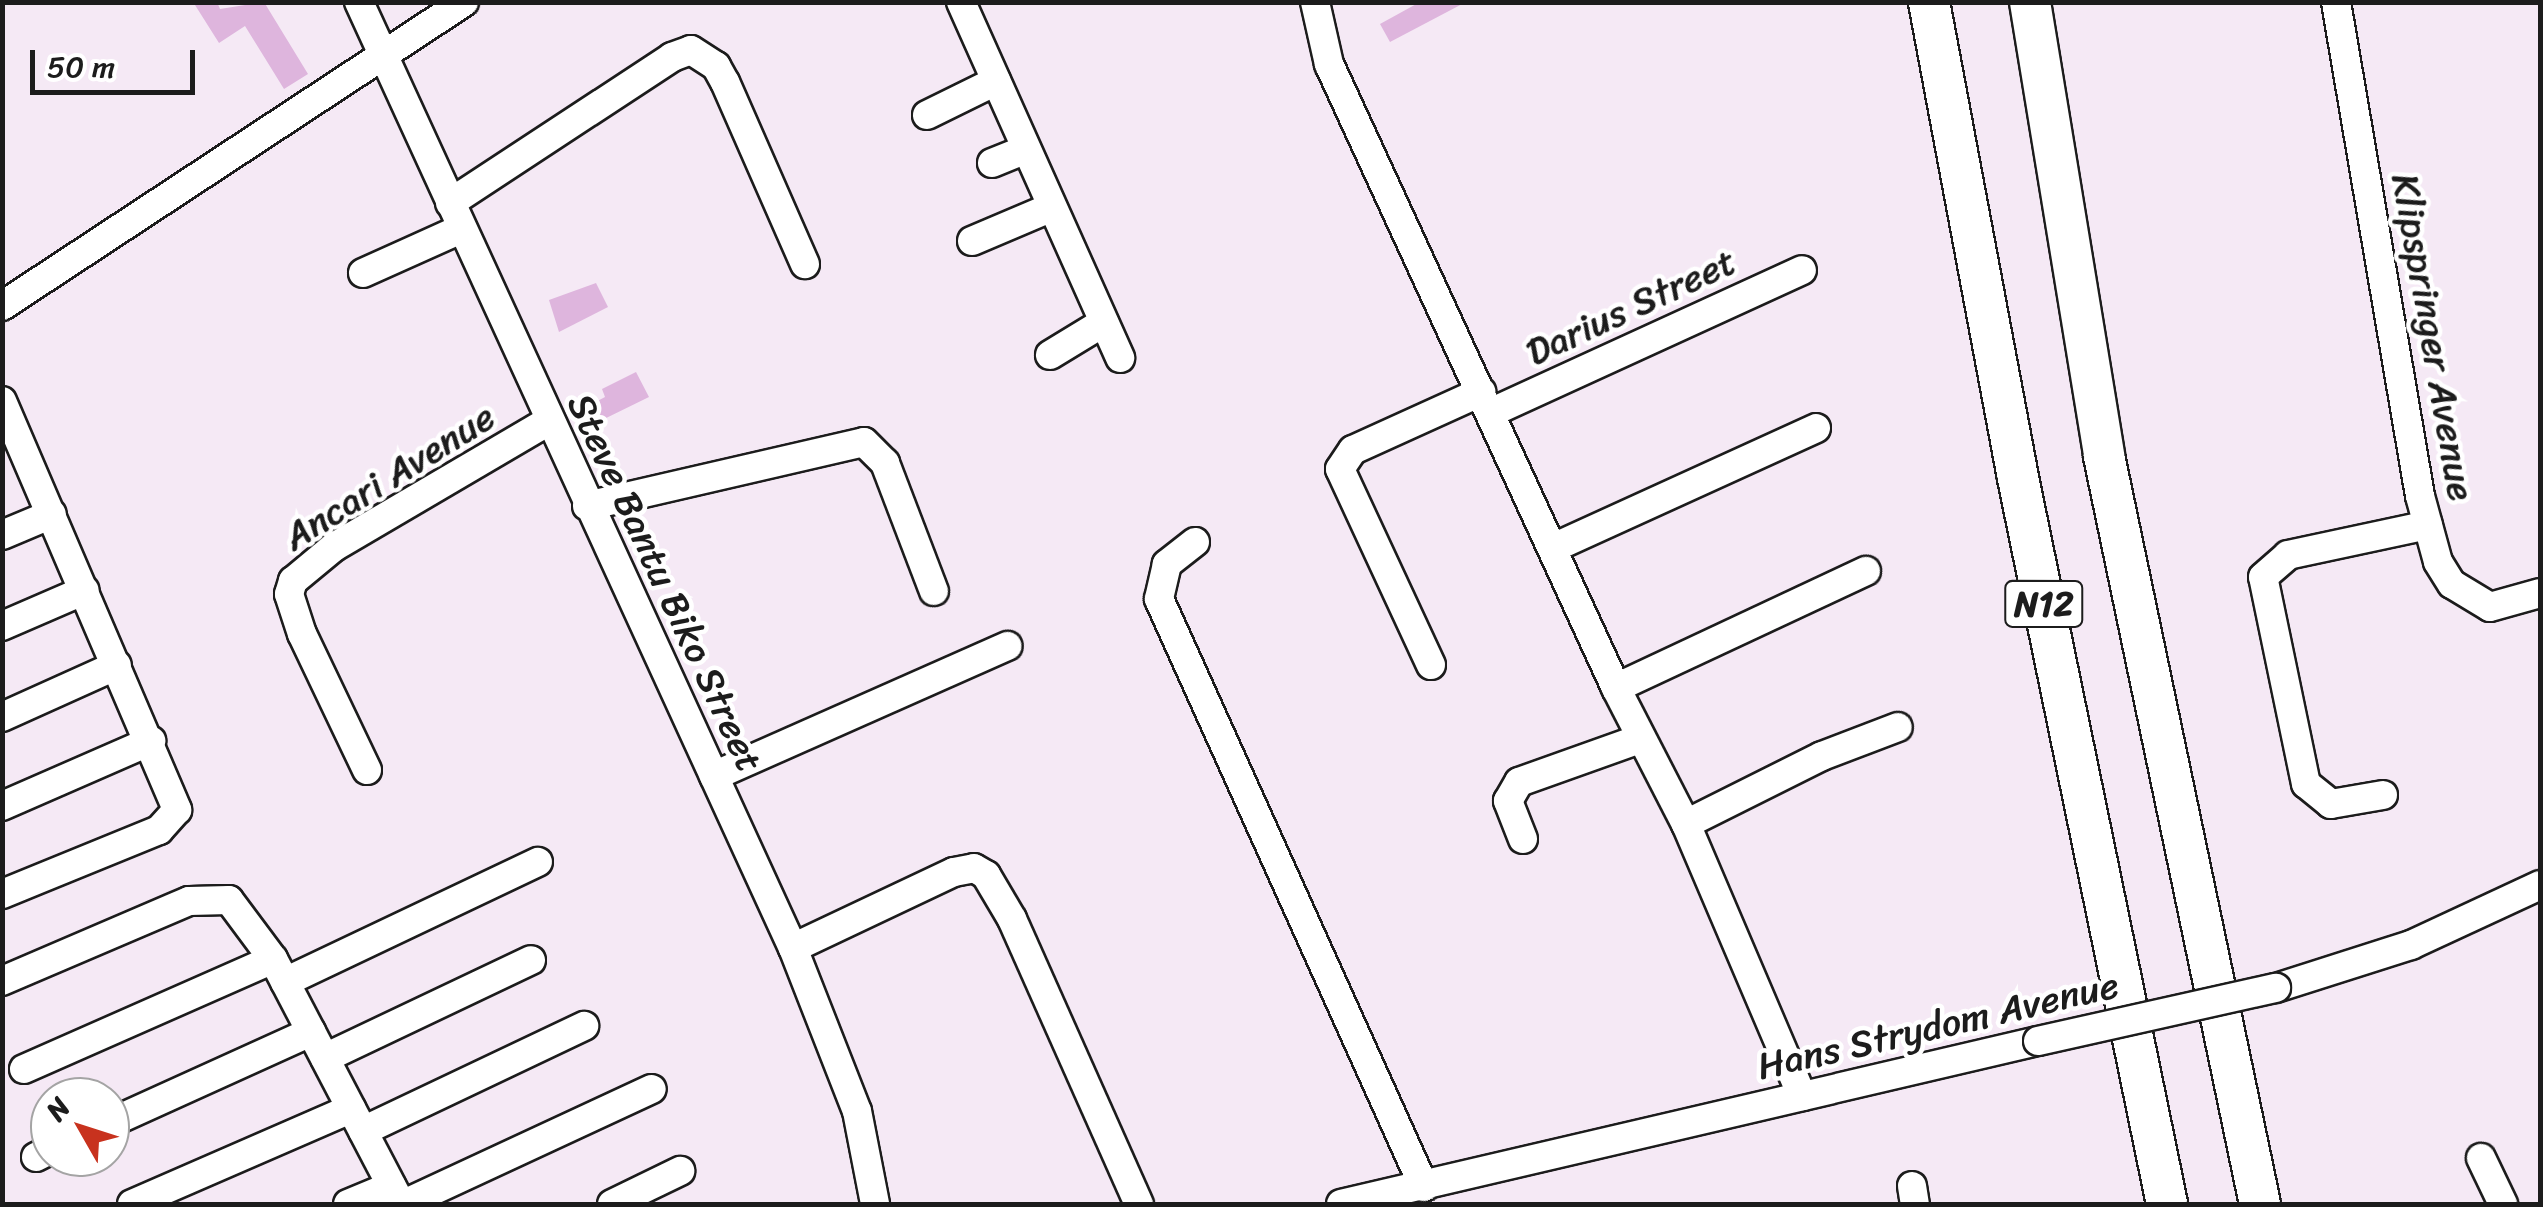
<!DOCTYPE html>
<html>
<head>
<meta charset="utf-8">
<style>
	body { margin:0 }
	#map { position:relative; width:2543px; height:1207px; overflow:hidden; background:#f5e9f5; font-family:Sriracha,sans-serif }
	div>[style] { position:absolute }
	[style*='--x'] { left:calc(var(--x)*1px); top:calc(var(--y)*1px); width:calc(var(--w)*1px); rotate:calc(var(--a)*1deg) }
	.building>* { inset:0; background:#deb5dd }
	.roads { filter:drop-shadow(2px 0 #1c1c1c) drop-shadow(-2px 0 #1c1c1c) drop-shadow(0 2px #1c1c1c) drop-shadow(0 -2px #1c1c1c) }
	.minor>* { height:28px; margin:-14px; padding:0 14px; transform-origin:14px; border-radius:14px; background:#fff }
	.highway>* { height:40px; margin:-20px; padding:0 20px; transform-origin:20px; border-radius:20px; background:#fff }
	.bridges { filter:drop-shadow(2px 0 #1c1c1c) drop-shadow(-2px 0 #1c1c1c) drop-shadow(0 2px #1c1c1c) drop-shadow(0 -2px #1c1c1c) }
	.minor-bridge>* { height:28px; margin:-14px; padding:0 14px; transform-origin:14px; border-radius:14px; background:#fff }
	span { translate:-50% -50%; white-space:nowrap; text-align:center; line-height:1.15; -webkit-text-stroke:9px #fff; paint-order:stroke }
	.shield-label span { padding:2px 8px; background:#fff; border:2px solid; border-radius:8px; -webkit-text-stroke-width:0 }
	.shield-label { font-size:35px; color:#1c1c1c; font-weight:700 }
	.street-label { font-size:38px; color:#1c1c1c }
	.frame { position:absolute; inset:0; border:5px solid #1c1c1c; pointer-events:none }
	.north { position:absolute; left:30px; top:1077px; width:100px; height:100px; box-sizing:border-box; background:#fff; border:2px solid #a4a4a4; border-radius:50%; rotate:309deg; font-size:28px; font-weight:700; line-height:40px; text-align:center; color:#1c1c1c }
	.north::after { content:''; display:block; margin:auto; width:35px; height:45px; background:#c8321e; clip-path:polygon(50% 0,100% 100%,50% 72%,0 100%) }
	.scale { position:absolute; left:30px; top:50px; width:165px; height:45px; box-sizing:border-box; border:5px solid #1c1c1c; border-top:0; padding-left:12px; font-size:30px; line-height:35px; white-space:nowrap; color:#1c1c1c; -webkit-text-stroke:8px #fff; paint-order:stroke }
</style>
</head>
<body>
<div id="map">
	<div class="building">
		<div style="clip-path:polygon(217px 2px,220px 9px,264px 2px,308px 74px,284px 89px,245px 26px,219px 43px,195px 5px)"></div>
		<div style="clip-path:polygon(1420px 2px,1466px 2px,1390px 42px,1380px 24px)"></div>
		<div style="clip-path:polygon(596px 283px,608px 307px,559px 332px,549px 300px)"></div>
		<div style="clip-path:polygon(636px 372px,649px 397px,598px 422px,590px 405px,605px 397px,602px 389px)"></div>
	</div>
	<div class="roads">
		<div class="minor">
			<div style="--x:359;--y:2;--w:1041;--a:65.36"></div>
			<div style="--x:793;--y:948;--w:175;--a:68.6"></div>
			<div style="--x:857;--y:1111;--w:95;--a:79"></div>
			<div style="--x:961;--y:2;--w:390;--a:65.9"></div>
			<div style="--x:1315;--y:2;--w:64;--a:77.3"></div>
			<div style="--x:1329;--y:64;--w:687;--a:65.3"></div>
			<div style="--x:1616;--y:688;--w:153;--a:62.8"></div>
			<div style="--x:1686;--y:824;--w:296;--a:66.9"></div>
			<div style="--x:2336;--y:2;--w:501;--a:80.35"></div>
			<div style="--x:2420;--y:496;--w:68;--a:74.7"></div>
			<div style="--x:2438;--y:562;--w:26;--a:58"></div>
			<div style="--x:2452;--y:584;--w:44;--a:31.2"></div>
			<div style="--x:2490;--y:607;--w:52;--a:-15.6"></div>
			<div style="--x:927;--y:115;--w:77;--a:-26.2"></div>
			<div style="--x:992;--y:163;--w:37;--a:-22"></div>
			<div style="--x:450;--y:203;--w:266;--a:-33.3"></div>
			<div style="--x:672;--y:57;--w:20;--a:-20"></div>
			<div style="--x:691;--y:50;--w:30;--a:33"></div>
			<div style="--x:716;--y:66;--w:18;--a:61"></div>
			<div style="--x:725;--y:82;--w:199;--a:66.3"></div>
			<div style="--x:972;--y:241;--w:87;--a:-23"></div>
			<div style="--x:363;--y:273;--w:107;--a:-24.2"></div>
			<div style="--x:2;--y:306;--w:553;--a:-33.35"></div>
			<div style="--x:1050;--y:355;--w:63;--a:-31.4"></div>
			<div style="--x:2;--y:401;--w:445;--a:66.8"></div>
			<div style="--x:177;--y:810;--w:27;--a:132"></div>
			<div style="--x:159;--y:830;--w:170;--a:157.8"></div>
			<div style="--x:1490;--y:413;--w:343;--a:-24.6"></div>
			<div style="--x:587;--y:506;--w:284;--a:-13"></div>
			<div style="--x:864;--y:442;--w:30;--a:45"></div>
			<div style="--x:885;--y:463;--w:137;--a:69.1"></div>
			<div style="--x:2;--y:535;--w:54;--a:-22.8"></div>
			<div style="--x:1195;--y:542;--w:36;--a:142"></div>
			<div style="--x:1167;--y:564;--w:36;--a:103"></div>
			<div style="--x:1159;--y:599;--w:645;--a:65.74"></div>
			<div style="--x:1553;--y:548;--w:289;--a:-24.5"></div>
			<div style="--x:2;--y:626;--w:90;--a:-23.4"></div>
			<div style="--x:1431;--y:665;--w:216;--a:-114.9"></div>
			<div style="--x:1340;--y:469;--w:23;--a:-56"></div>
			<div style="--x:1353;--y:450;--w:141;--a:-24.4"></div>
			<div style="--x:1616;--y:688;--w:276;--a:-25.1"></div>
			<div style="--x:2;--y:717;--w:126;--a:-24.3"></div>
			<div style="--x:367;--y:770;--w:151;--a:-115.5"></div>
			<div style="--x:302;--y:634;--w:42;--a:-108"></div>
			<div style="--x:289;--y:594;--w:14;--a:-73"></div>
			<div style="--x:293;--y:581;--w:53;--a:-39.7"></div>
			<div style="--x:334;--y:547;--w:247;--a:-30.4"></div>
			<div style="--x:714;--y:776;--w:321;--a:-23.9"></div>
			<div style="--x:2383;--y:795;--w:53;--a:170.2"></div>
			<div style="--x:2331;--y:804;--w:32;--a:-141"></div>
			<div style="--x:2306;--y:784;--w:211;--a:-101.7"></div>
			<div style="--x:2263;--y:577;--w:33;--a:-41"></div>
			<div style="--x:2288;--y:555;--w:143;--a:-12.1"></div>
			<div style="--x:2;--y:806;--w:163;--a:-23.6"></div>
			<div style="--x:1686;--y:824;--w:152;--a:-26.6"></div>
			<div style="--x:1822;--y:756;--w:81;--a:-20.9"></div>
			<div style="--x:1523;--y:839;--w:41;--a:-111.5"></div>
			<div style="--x:1508;--y:801;--w:22;--a:-60"></div>
			<div style="--x:1519;--y:782;--w:128;--a:-19.6"></div>
			<div style="--x:793;--y:948;--w:178;--a:-25.3"></div>
			<div style="--x:954;--y:872;--w:20;--a:-11"></div>
			<div style="--x:974;--y:868;--w:14;--a:30"></div>
			<div style="--x:986;--y:875;--w:51;--a:59.4"></div>
			<div style="--x:1012;--y:919;--w:312;--a:66"></div>
			<div style="--x:2;--y:981;--w:203;--a:-23.2"></div>
			<div style="--x:189;--y:901;--w:40;--a:-1.4"></div>
			<div style="--x:229;--y:900;--w:74;--a:53.3"></div>
			<div style="--x:273;--y:959;--w:276;--a:62.4"></div>
			<div style="--x:285;--y:982;--w:280;--a:-25.4"></div>
			<div style="--x:2276;--y:988;--w:142;--a:-17.7"></div>
			<div style="--x:2411;--y:945;--w:142;--a:-24.9"></div>
			<div style="--x:325;--y:1058;--w:228;--a:-25.4"></div>
			<div style="--x:24;--y:1069;--w:272;--a:-23.8"></div>
			<div style="--x:110;--y:1123;--w:221;--a:-24.4"></div>
			<div style="--x:363;--y:1131;--w:245;--a:-25.4"></div>
			<div style="--x:36;--y:1157;--w:16;--a:-27"></div>
			<div style="--x:2481;--y:1158;--w:51;--a:64.4"></div>
			<div style="--x:1912;--y:1186;--w:18;--a:81"></div>
			<div style="--x:132;--y:1204;--w:239;--a:-23.5"></div>
			<div style="--x:348;--y:1204;--w:47;--a:-22.7"></div>
			<div style="--x:404;--y:1204;--w:273;--a:-24.9"></div>
			<div style="--x:612;--y:1204;--w:76;--a:-25.9"></div>
			<div style="--x:1341;--y:1204;--w:716;--a:-13.16"></div>
		</div>
		<div class="highway">
			<div style="--x:1929;--y:2;--w:484;--a:79.4"></div>
			<div style="--x:2018;--y:478;--w:741;--a:78.4"></div>
			<div style="--x:2030;--y:2;--w:460;--a:80.7"></div>
			<div style="--x:2104;--y:456;--w:764;--a:78.22"></div>
		</div>
	</div>
	<div class="bridges">
		<div class="minor-bridge">
			<div style="--x:2038;--y:1041;--w:244;--a:-12.6"></div>
		</div>
	</div>
	<div class="shield-label">
		<span style="left:2044px;top:604px">N12</span>
	</div>
	<div class="street-label">
		<span style="left:1631px;top:307px;rotate:-25deg">Darius Street</span>
		<span style="left:2433px;top:337px;rotate:80deg">Klipspringer Avenue</span>
		<span style="left:389px;top:477px;rotate:-32deg">Ancari Avenue</span>
		<span style="left:665px;top:583px;rotate:65deg">Steve Bantu Biko Street</span>
		<span style="left:1938px;top:1026px;rotate:-13deg">Hans Strydom Avenue</span>
	</div>
	<div class="frame"></div>
	<div class="north">N</div>
	<div class="scale">50 m</div>
</div>
</body>
</html>
